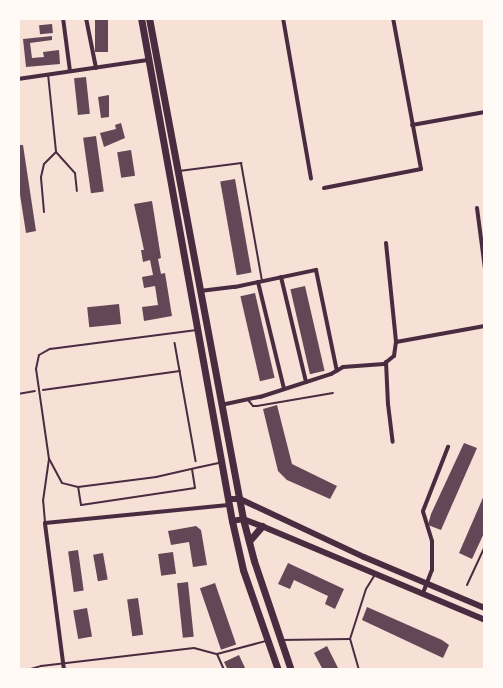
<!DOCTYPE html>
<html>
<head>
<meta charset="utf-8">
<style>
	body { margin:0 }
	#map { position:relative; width:503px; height:688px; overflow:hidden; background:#f7e1d7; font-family:Cabin,sans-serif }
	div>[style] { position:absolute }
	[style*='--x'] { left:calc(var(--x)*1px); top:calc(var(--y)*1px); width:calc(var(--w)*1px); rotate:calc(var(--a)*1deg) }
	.building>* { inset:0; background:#644757; transform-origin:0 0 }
	.path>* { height:1.5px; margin:-0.75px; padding:0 0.75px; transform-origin:0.75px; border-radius:0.75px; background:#4a2c40 }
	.service>* { height:2px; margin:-1px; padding:0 1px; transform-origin:1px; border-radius:1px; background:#4a2c40 }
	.minor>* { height:4px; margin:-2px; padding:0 2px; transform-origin:2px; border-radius:2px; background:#4a2c40 }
	.secondary>* { height:6px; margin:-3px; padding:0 3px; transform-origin:3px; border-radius:3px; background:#4a2c40 }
	.primary>* { height:7px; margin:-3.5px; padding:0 3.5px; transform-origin:3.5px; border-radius:3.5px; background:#4a2c40 }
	span { translate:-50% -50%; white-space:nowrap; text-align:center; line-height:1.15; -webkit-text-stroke:4.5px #fffaf5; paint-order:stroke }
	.frame { position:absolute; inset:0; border:20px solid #fffaf5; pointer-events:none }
</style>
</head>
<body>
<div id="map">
	<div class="building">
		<div style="left:95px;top:18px;width:13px;height:34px"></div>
		<div style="left:52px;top:24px;width:9px;height:13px;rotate:84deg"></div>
		<div style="clip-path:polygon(52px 36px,52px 40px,30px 43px,32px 58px,44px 57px,43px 52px,59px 50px,60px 64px,26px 67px,23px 39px)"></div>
		<div style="left:86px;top:77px;width:37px;height:12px;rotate:84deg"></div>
		<div style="clip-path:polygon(109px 95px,109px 117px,101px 118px,98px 97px)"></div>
		<div style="clip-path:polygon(121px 123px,125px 138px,104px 147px,100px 133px,116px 129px,115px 125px)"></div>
		<div style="left:96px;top:136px;width:56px;height:13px;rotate:82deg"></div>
		<div style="clip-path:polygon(18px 145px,23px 145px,36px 231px,26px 233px,18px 182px)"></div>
		<div style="left:131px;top:150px;width:26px;height:14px;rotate:81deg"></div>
		<div style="left:235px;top:179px;width:95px;height:15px;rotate:80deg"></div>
		<div style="clip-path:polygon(152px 201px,161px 258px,158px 259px,161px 274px,165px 273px,172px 316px,144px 321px,142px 307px,158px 305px,155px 286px,144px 288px,142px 277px,153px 275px,150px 260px,143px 262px,141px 250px,144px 250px,134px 204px)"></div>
		<div style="left:305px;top:286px;width:87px;height:15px;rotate:77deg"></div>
		<div style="left:255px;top:293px;width:87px;height:15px;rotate:77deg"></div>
		<div style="left:119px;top:304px;width:20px;height:32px;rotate:84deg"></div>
		<div style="clip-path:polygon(277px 405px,292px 464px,337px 486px,330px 499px,287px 480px,278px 471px,263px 409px)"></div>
		<div style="clip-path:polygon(464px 443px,477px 448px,441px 530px,428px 525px,431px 514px)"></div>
		<div style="clip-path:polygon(485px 493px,485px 531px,472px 559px,459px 553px)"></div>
		<div style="clip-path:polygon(196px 526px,201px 530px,207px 565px,193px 567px,189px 542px,171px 545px,168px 531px)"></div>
		<div style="left:78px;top:550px;width:41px;height:10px;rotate:82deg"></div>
		<div style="left:173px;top:552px;width:22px;height:15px;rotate:82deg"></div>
		<div style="left:103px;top:553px;width:27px;height:10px;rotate:80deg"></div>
		<div style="clip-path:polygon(288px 563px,344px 589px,335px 609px,325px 604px,328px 596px,294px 580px,290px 589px,278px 584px)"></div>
		<div style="left:188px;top:582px;width:55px;height:11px;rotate:84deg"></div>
		<div style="left:215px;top:583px;width:65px;height:16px;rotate:71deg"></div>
		<div style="left:138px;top:598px;width:37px;height:11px;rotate:82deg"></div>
		<div style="clip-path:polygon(367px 607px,442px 640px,449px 645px,443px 658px,362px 620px)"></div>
		<div style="left:87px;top:608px;width:29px;height:14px;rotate:80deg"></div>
		<div style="clip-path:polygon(327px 646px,339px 670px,323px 670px,314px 653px)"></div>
		<div style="clip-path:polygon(239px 655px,246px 670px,228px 670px,224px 662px)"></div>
	</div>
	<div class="path">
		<div style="--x:175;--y:343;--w:120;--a:79.9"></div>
		<div style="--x:43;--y:390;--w:138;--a:-7.9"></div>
		<div style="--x:18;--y:394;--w:17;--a:-10"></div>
	</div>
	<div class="service">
		<div style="--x:48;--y:74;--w:78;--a:84.1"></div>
		<div style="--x:56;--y:152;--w:28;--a:48"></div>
		<div style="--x:75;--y:173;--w:18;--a:84"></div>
		<div style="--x:179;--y:171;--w:63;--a:-7.4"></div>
		<div style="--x:241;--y:163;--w:120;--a:79.9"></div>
		<div style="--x:44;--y:212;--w:35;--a:-95"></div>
		<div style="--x:41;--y:177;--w:13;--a:-77"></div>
		<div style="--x:44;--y:164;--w:17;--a:-45"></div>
		<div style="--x:248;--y:400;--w:8;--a:50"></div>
		<div style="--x:253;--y:406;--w:4;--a:0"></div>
		<div style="--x:257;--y:406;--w:77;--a:-9.7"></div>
		<div style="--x:192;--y:469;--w:19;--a:81"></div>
		<div style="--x:195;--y:488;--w:115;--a:171.5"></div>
		<div style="--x:81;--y:505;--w:18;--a:-99"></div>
		<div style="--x:78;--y:487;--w:79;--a:-7.3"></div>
		<div style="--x:156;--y:477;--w:45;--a:-12.8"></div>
		<div style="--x:200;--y:467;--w:19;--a:-12"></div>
		<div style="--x:78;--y:487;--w:16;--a:-166"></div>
		<div style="--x:62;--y:483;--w:27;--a:-118"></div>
		<div style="--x:49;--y:459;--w:91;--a:-98.2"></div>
		<div style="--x:36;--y:369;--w:14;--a:-78"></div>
		<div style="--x:39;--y:355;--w:13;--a:-29"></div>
		<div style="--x:50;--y:349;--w:148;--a:-7.4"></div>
		<div style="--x:45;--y:522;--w:21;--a:-95"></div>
		<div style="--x:43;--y:501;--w:42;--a:-81.9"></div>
		<div style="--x:467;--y:585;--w:43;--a:-65.2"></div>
		<div style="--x:484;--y:593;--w:2;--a:-63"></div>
		<div style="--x:281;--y:640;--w:69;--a:-0.8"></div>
		<div style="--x:217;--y:654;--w:17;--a:66"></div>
		<div style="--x:27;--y:670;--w:15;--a:-16"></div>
		<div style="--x:41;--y:666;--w:154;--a:-6.7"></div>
		<div style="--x:194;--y:648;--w:24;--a:15"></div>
		<div style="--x:217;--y:654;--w:51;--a:-14.9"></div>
		<div style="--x:359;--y:670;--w:32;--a:-106"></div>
		<div style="--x:350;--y:639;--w:52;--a:-72.3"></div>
		<div style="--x:366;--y:589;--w:15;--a:-58"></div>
	</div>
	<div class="minor">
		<div style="--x:63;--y:18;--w:53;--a:82.5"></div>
		<div style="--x:86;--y:18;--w:51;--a:78.7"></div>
		<div style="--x:283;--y:18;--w:163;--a:80.1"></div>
		<div style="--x:18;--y:79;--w:131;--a:-8.3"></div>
		<div style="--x:412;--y:125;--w:74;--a:-10.1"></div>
		<div style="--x:324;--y:188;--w:99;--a:-11.1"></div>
		<div style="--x:421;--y:169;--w:154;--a:-100.5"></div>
		<div style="--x:477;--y:208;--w:62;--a:82.5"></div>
		<div style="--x:386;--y:243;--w:100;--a:84.2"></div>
		<div style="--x:281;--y:277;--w:108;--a:76.6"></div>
		<div style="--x:258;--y:282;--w:110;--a:76.3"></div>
		<div style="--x:200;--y:291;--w:35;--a:-7"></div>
		<div style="--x:235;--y:287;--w:83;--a:-11.9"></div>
		<div style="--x:316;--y:270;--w:103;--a:78.3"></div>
		<div style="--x:386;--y:362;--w:42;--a:87.3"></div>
		<div style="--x:388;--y:404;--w:38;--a:83"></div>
		<div style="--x:221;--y:405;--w:40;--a:-12"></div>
		<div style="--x:260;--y:397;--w:75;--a:-17.9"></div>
		<div style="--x:331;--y:374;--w:14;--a:-30"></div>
		<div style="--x:343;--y:367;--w:41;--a:-4.2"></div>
		<div style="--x:384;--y:364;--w:13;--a:-39"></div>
		<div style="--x:394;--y:356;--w:14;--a:-82"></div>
		<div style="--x:396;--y:342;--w:90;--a:-10.2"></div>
		<div style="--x:423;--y:593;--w:25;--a:-69"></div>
		<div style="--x:432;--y:570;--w:29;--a:-90"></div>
		<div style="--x:432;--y:541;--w:31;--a:-107"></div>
		<div style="--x:423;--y:511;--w:69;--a:-68.7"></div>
		<div style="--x:64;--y:670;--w:148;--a:-97.4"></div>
		<div style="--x:45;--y:523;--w:184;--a:-5.6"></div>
	</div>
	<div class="secondary">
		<div style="--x:229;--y:499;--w:11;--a:0"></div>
		<div style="--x:240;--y:499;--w:137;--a:25.1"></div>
		<div style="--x:364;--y:557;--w:131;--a:22.9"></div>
		<div style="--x:232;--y:521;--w:11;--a:-10"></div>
		<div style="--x:243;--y:519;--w:22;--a:21"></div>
		<div style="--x:264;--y:527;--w:240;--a:22.8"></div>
	</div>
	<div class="primary">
		<div style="--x:141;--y:18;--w:511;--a:79.75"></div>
		<div style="--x:232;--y:521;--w:50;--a:77.3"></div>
		<div style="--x:243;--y:570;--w:106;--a:70.7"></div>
		<div style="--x:149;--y:18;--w:510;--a:79.37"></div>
		<div style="--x:243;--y:519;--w:43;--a:75.3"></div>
		<div style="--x:254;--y:561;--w:115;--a:71.3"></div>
		<div style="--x:249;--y:541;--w:20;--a:-49"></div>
	</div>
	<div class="frame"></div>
</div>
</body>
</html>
